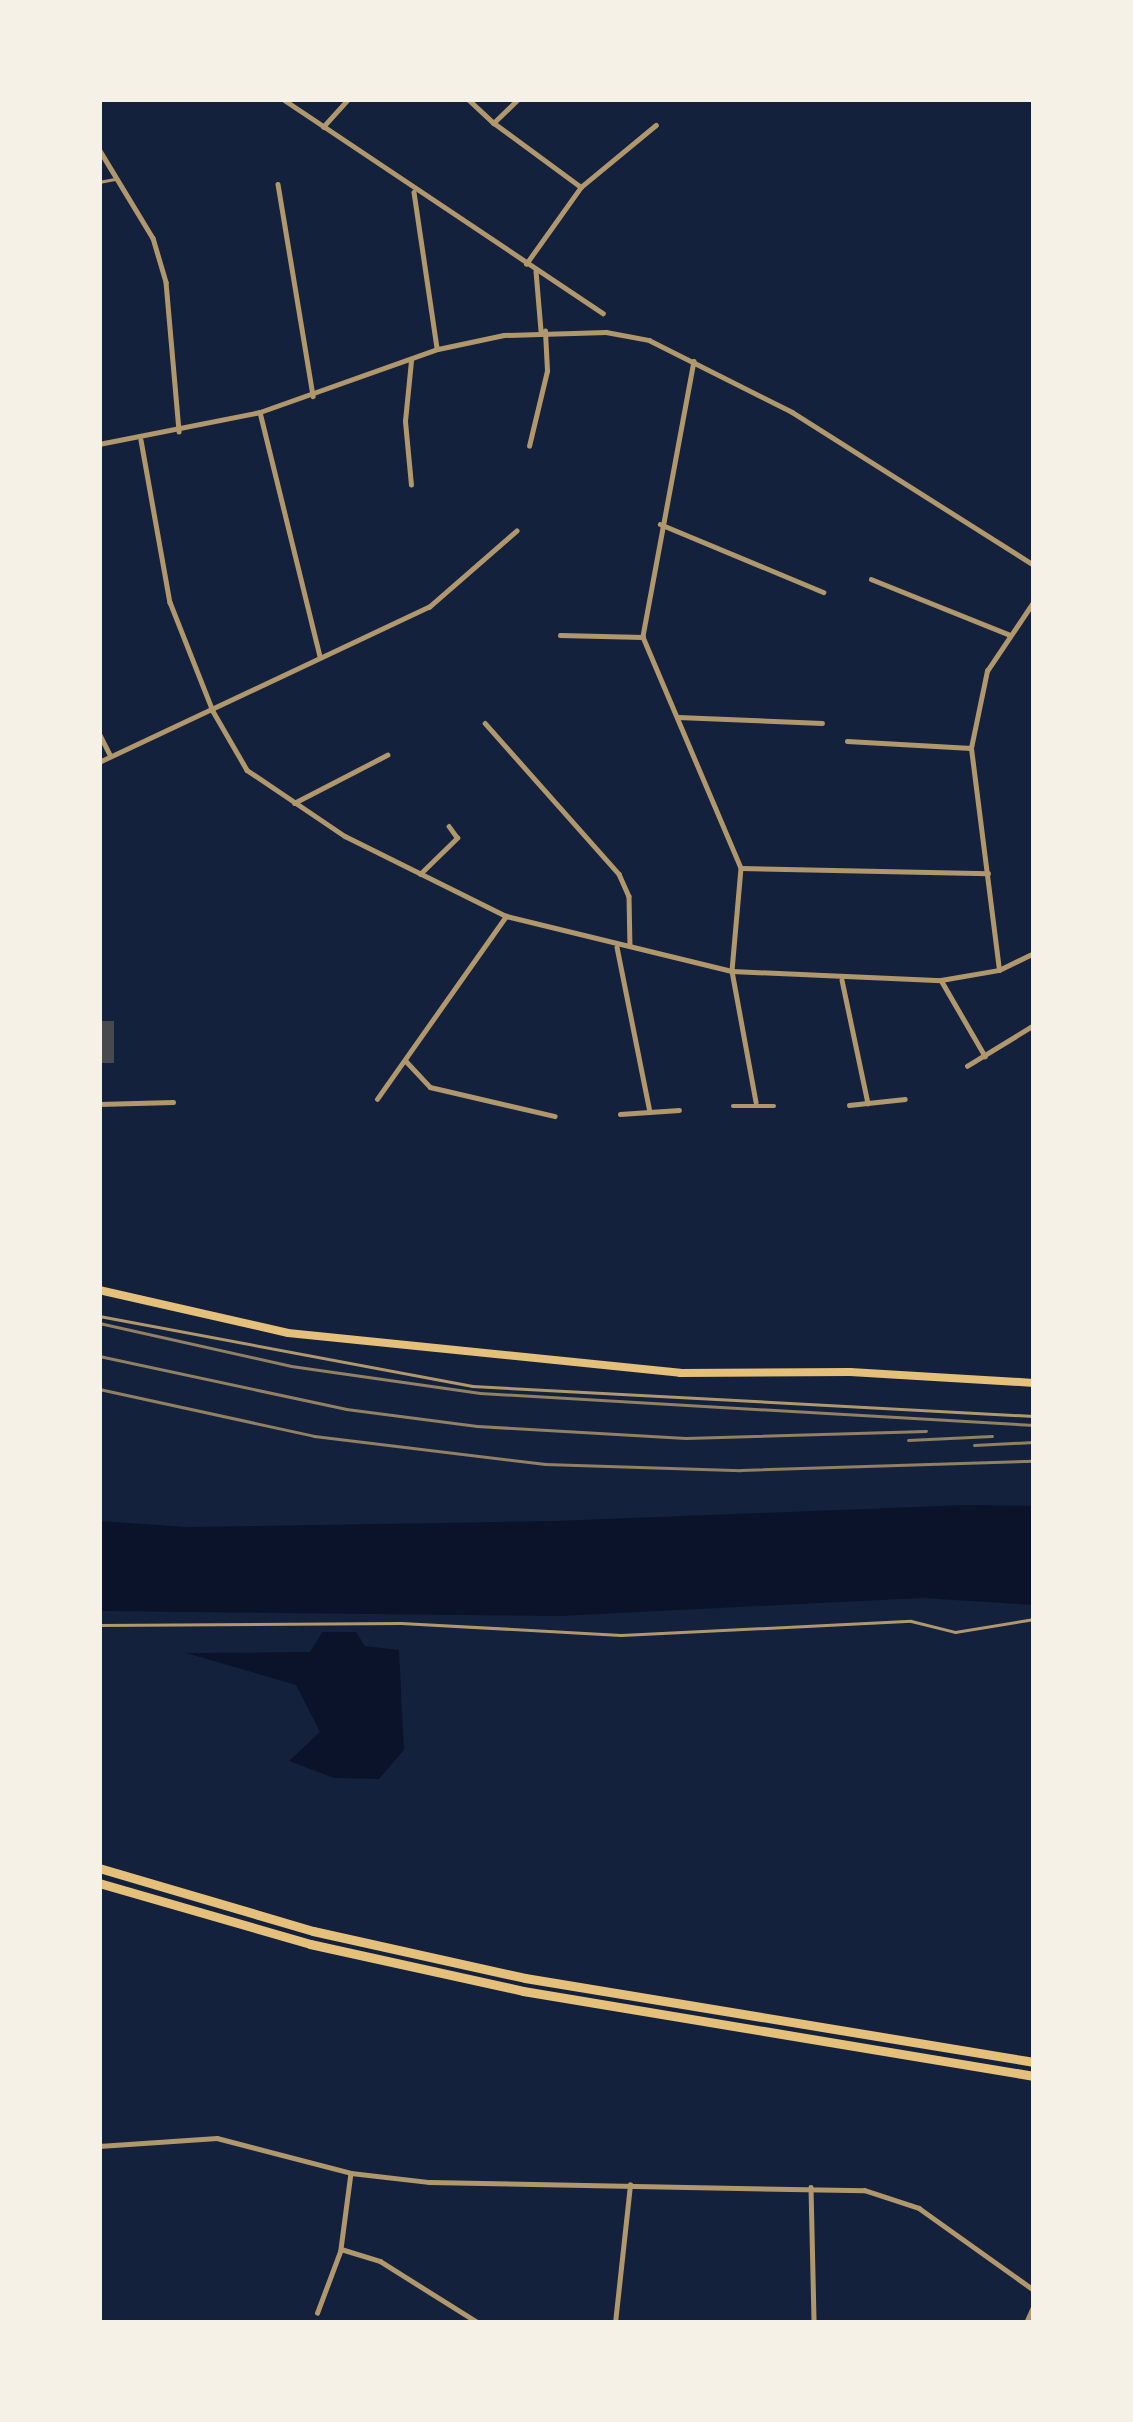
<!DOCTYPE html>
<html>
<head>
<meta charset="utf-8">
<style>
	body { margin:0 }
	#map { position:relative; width:1133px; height:2422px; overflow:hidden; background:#14213d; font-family:Georgia,serif }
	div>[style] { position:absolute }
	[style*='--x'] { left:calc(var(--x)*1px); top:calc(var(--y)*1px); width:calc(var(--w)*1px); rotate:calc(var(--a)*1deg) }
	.water>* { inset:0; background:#0b132b }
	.building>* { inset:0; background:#48494c; transform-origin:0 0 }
	.service>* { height:3px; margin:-1.5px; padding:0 1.5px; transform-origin:1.5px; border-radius:1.5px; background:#b1986c }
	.minor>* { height:4.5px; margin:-2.25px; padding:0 2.25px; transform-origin:2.25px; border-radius:2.25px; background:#b1986c }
	.primary>* { height:8px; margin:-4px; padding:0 4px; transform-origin:4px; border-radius:4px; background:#e5c07b }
	.motorway>* { height:9px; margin:-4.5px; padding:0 4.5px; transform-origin:4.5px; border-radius:4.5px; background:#e5c07b }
	.rail>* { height:3px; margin:-1.5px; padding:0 1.5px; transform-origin:1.5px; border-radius:1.5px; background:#918062 }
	span { translate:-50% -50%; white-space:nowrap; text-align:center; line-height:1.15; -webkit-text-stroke:9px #f6f1e7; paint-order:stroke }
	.frame { position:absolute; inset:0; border:102px solid #f6f1e7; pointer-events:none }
</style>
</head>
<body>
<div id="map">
	<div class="water">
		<div style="clip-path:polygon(965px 1505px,1034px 1506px,1034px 1605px,922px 1598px,560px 1616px,99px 1611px,99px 1521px,188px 1527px,554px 1521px)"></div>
		<div style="clip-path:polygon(322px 1632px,356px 1632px,365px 1646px,399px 1650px,404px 1750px,379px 1779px,334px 1778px,289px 1761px,320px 1732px,296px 1685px,186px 1653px,310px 1652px)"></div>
	</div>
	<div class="building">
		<div style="left:99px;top:1021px;width:15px;height:42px"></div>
	</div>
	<div class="service">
		<div style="--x:99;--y:182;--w:16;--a:-11"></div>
		<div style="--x:99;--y:1316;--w:380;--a:10.6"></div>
		<div style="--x:472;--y:1386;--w:563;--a:3.06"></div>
		<div style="--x:99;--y:1625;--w:302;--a:-0.4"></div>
		<div style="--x:401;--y:1623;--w:220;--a:3.1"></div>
		<div style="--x:621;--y:1635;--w:290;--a:-2.8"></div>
		<div style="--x:911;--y:1621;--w:45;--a:14"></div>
		<div style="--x:955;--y:1632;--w:80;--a:-9.3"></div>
	</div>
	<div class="minor">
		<div style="--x:283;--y:99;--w:385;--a:33.8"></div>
		<div style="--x:468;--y:99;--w:35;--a:43"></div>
		<div style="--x:519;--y:99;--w:35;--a:136"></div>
		<div style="--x:494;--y:123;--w:108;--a:36.3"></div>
		<div style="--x:323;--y:127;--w:38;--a:-48"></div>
		<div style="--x:99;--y:149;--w:104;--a:58.8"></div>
		<div style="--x:153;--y:238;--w:46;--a:73.5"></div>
		<div style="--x:166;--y:282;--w:150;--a:85"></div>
		<div style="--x:278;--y:184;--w:215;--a:80.6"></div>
		<div style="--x:414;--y:192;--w:157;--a:81.6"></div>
		<div style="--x:526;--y:264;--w:95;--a:-54.5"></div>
		<div style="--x:581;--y:187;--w:97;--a:-39.6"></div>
		<div style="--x:536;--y:271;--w:60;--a:85.2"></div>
		<div style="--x:694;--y:361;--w:281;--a:100.5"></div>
		<div style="--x:643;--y:637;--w:251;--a:67"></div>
		<div style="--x:741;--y:868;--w:103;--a:95"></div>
		<div style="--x:732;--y:971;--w:133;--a:79.6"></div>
		<div style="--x:260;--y:412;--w:252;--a:76.2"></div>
		<div style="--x:141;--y:440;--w:165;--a:79.9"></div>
		<div style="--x:170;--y:602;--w:117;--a:68.5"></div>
		<div style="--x:213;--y:711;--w:68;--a:60"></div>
		<div style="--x:247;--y:770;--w:118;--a:34"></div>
		<div style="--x:345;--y:836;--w:180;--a:26.4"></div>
		<div style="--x:506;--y:916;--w:233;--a:13.7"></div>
		<div style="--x:732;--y:971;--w:209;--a:2.5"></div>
		<div style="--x:941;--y:980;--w:59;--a:-9.8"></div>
		<div style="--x:999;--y:970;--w:39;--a:-26"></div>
		<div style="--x:99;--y:444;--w:164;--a:-11.2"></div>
		<div style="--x:260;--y:412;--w:189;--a:-19.5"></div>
		<div style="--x:438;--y:349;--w:67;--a:-12"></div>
		<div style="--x:504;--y:335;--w:102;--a:-1.7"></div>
		<div style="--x:606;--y:332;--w:44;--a:10.5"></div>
		<div style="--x:649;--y:340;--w:160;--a:26.7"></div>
		<div style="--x:792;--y:412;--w:286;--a:32.3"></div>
		<div style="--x:529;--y:446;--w:77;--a:-76.5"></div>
		<div style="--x:547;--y:371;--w:40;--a:-92.9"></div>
		<div style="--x:411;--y:485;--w:64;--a:-95.4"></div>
		<div style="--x:405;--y:421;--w:60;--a:-84.3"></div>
		<div style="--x:660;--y:524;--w:177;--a:22.6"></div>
		<div style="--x:871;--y:579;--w:150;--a:21.9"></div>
		<div style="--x:560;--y:635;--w:83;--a:1.4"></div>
		<div style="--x:678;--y:717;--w:144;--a:2.4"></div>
		<div style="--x:485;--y:723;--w:202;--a:48.4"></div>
		<div style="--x:619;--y:874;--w:24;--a:66"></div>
		<div style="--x:629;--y:896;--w:50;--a:88.9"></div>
		<div style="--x:99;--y:733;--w:25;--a:63"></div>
		<div style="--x:847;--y:741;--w:124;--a:3.2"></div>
		<div style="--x:99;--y:762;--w:365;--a:-25.2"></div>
		<div style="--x:429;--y:607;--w:116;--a:-41.1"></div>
		<div style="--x:294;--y:803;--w:105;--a:-27.3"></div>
		<div style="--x:741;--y:868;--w:247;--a:1.2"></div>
		<div style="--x:420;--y:874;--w:52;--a:-44.2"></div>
		<div style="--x:457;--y:838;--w:14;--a:-126"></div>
		<div style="--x:617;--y:947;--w:168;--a:78.7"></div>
		<div style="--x:999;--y:970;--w:224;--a:-97.2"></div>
		<div style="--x:971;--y:748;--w:79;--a:-78.3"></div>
		<div style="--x:987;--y:671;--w:84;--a:-56.1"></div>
		<div style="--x:842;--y:980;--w:126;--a:78.1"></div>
		<div style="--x:941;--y:980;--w:88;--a:59.9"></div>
		<div style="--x:406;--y:1061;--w:35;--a:47"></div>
		<div style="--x:430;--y:1087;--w:128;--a:13.1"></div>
		<div style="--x:967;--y:1066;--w:79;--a:-31.5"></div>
		<div style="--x:377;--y:1099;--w:224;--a:-54.8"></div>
		<div style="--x:99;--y:1104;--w:74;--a:-1.5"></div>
		<div style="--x:849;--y:1105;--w:56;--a:-6.1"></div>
		<div style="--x:733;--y:1106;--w:41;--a:0"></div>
		<div style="--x:620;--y:1114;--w:59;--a:-3.9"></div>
		<div style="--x:99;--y:2146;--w:118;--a:-3.9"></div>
		<div style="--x:217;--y:2138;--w:138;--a:14.6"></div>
		<div style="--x:351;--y:2173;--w:79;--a:6.6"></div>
		<div style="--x:429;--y:2182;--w:435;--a:1.1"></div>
		<div style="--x:864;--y:2190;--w:58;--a:18.1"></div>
		<div style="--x:919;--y:2208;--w:141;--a:35.5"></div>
		<div style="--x:351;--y:2173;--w:77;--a:97.5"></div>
		<div style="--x:341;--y:2249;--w:41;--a:17.1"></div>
		<div style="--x:380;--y:2261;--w:117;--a:32.1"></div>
		<div style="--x:811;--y:2187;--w:136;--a:88.7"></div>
		<div style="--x:317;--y:2313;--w:68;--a:-69.4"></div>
		<div style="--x:615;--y:2323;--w:139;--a:-83.8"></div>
		<div style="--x:1026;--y:2323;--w:20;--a:-66"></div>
	</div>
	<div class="primary">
		<div style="--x:99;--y:1290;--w:194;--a:12.8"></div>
		<div style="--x:288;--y:1333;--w:394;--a:5.8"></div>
		<div style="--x:680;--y:1373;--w:170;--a:-0.3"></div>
		<div style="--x:850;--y:1372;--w:184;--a:3.4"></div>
	</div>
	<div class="motorway">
		<div style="--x:99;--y:1868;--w:223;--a:16.4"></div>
		<div style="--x:313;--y:1931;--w:217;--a:12.5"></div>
		<div style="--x:525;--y:1978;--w:516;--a:9.37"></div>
		<div style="--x:99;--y:1883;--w:220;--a:16.1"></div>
		<div style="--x:310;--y:1944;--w:218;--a:12.4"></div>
		<div style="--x:523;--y:1991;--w:518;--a:9.44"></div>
	</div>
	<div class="rail">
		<div style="--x:99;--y:1323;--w:197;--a:12.6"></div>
		<div style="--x:291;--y:1366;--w:191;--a:8.1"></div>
		<div style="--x:480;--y:1393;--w:555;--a:3.31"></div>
		<div style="--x:99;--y:1356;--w:253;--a:12.1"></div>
		<div style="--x:346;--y:1409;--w:132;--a:7.4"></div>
		<div style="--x:477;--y:1426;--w:209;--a:3.3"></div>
		<div style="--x:686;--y:1438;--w:240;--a:-1.7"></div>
		<div style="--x:99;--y:1389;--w:220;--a:12.3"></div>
		<div style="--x:314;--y:1436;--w:233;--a:6.9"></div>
		<div style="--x:545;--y:1464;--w:196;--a:1.8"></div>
		<div style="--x:741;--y:1470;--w:293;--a:-1.8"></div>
		<div style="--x:908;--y:1440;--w:84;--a:-2.7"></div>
		<div style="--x:974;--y:1445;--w:60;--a:-2.9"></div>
	</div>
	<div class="frame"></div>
</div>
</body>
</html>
